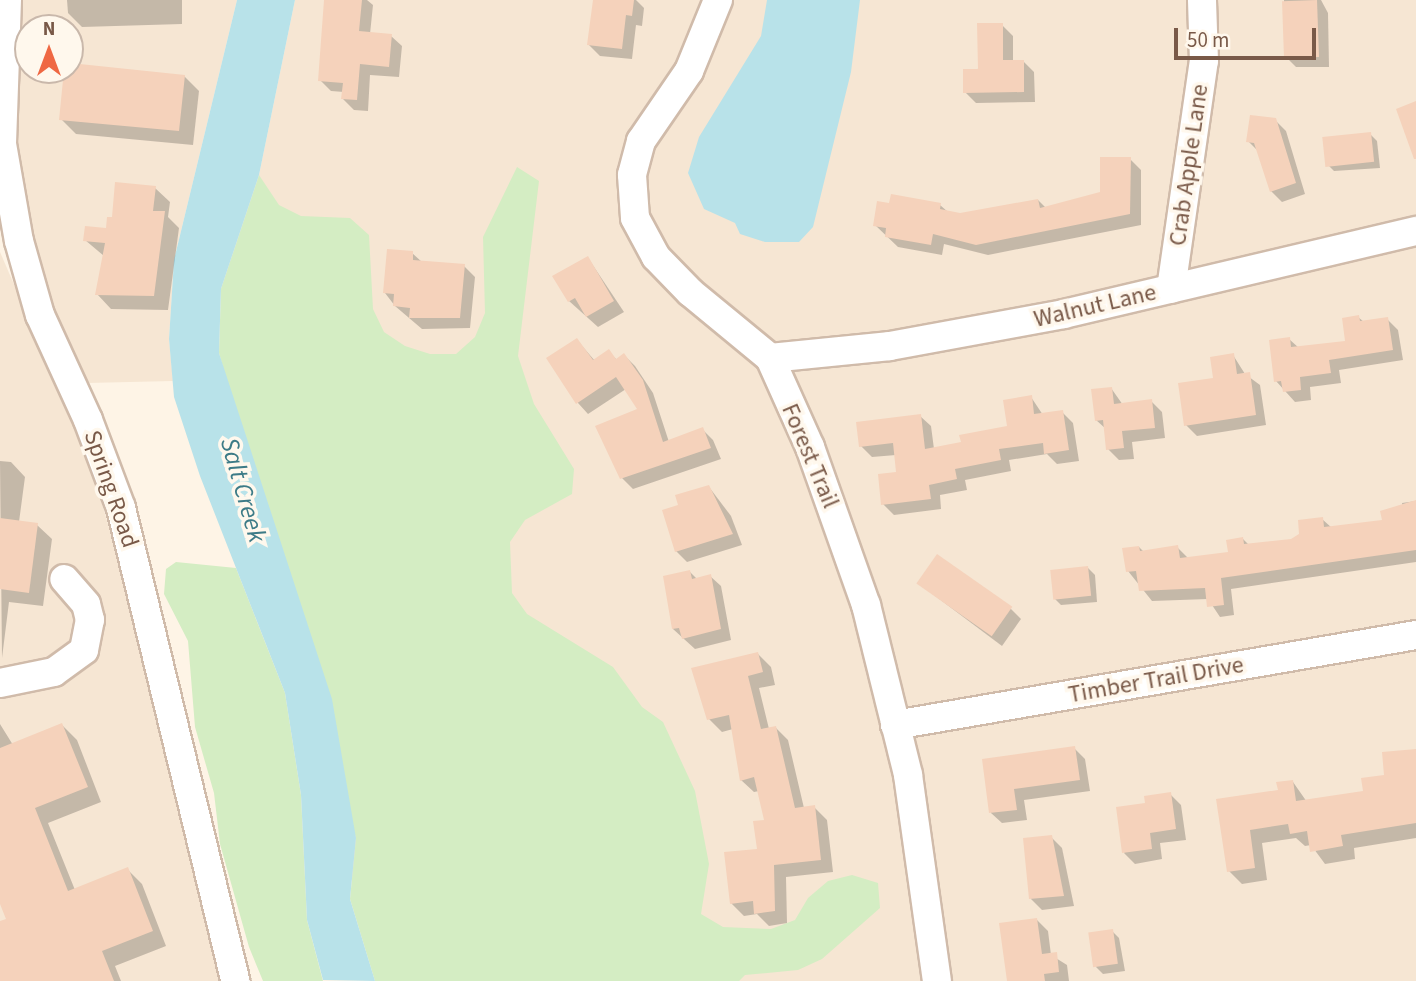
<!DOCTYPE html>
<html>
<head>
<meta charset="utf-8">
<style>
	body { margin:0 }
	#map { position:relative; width:1416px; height:981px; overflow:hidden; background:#fef4e6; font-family:"Source Sans 3",sans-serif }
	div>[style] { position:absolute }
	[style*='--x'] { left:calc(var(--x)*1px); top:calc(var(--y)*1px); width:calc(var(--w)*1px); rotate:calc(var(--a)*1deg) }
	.residential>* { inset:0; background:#f6e6d3 }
	.green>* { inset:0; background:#d4edc3 }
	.water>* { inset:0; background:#b8e2e9 }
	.shadow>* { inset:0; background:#0003 }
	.building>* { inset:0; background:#f5d2bb; transform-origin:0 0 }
	.roads { filter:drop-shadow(2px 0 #d0bbaa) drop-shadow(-2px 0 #d0bbaa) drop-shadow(0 2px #d0bbaa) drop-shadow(0 -2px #d0bbaa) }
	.minor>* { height:28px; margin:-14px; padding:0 14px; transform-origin:14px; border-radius:14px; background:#fff }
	span { translate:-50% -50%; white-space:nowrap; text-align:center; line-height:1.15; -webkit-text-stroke:7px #fff8ed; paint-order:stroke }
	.street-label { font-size:24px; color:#795948 }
	.water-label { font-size:26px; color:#3d7b87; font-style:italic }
	.north { position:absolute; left:14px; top:14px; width:70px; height:70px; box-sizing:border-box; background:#fff8ed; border:2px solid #c9b8ab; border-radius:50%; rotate:0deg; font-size:19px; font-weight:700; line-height:28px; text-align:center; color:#795948 }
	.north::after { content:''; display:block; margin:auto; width:24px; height:32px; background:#ef6843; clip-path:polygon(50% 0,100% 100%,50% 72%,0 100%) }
	.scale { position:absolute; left:1174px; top:28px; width:142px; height:32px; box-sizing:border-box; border:4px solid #795948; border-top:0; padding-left:9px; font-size:21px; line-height:24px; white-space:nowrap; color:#795948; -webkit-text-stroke:5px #fff8ed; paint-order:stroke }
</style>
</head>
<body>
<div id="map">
	<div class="residential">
		<div style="clip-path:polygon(evenodd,23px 0,237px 0,174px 260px,169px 339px,173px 381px,87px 383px,58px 326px,33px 256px,19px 188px,15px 131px,23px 0,28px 28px,70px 28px,70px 70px,28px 70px,28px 28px)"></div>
		<div style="clip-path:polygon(295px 0,1416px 0,1416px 981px,375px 981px,221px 289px,259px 175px)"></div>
		<div style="clip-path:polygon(0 252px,87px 453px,139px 629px,224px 981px,0 981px)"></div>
	</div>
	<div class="green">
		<div style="clip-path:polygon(517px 167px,539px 181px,518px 356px,534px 404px,574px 469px,572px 494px,525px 520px,510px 542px,512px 593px,527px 614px,613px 667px,642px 707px,663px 722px,695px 791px,709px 864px,701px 914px,723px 927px,771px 929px,795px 920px,808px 898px,828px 881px,852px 875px,878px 883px,880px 908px,822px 959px,798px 970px,745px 975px,739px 981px,375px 981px,350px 899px,356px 838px,219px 353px,221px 289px,259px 175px,279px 205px,301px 216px,350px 218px,369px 235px,373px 309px,384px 332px,405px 346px,430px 354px,456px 354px,475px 337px,485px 313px,483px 237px)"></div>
		<div style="clip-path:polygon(176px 562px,236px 568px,285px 693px,301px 795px,307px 920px,323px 981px,263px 981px,249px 947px,220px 844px,214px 793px,195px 727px,188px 641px,164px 594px,166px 569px)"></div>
	</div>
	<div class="water">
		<div style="clip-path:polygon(237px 0,295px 0,259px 175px,221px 289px,219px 353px,332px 699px,356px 838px,350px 899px,375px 981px,323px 980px,307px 920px,301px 795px,285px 693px,200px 476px,174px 397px,169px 339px,174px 260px)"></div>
		<div style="clip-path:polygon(767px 0,860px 0,851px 72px,813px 227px,799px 242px,765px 242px,740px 234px,735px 223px,704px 209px,688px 173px,699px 137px,761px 36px)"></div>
	</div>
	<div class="shadow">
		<div style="clip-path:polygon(67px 0,182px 0,182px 24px,82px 27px,68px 13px)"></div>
		<div style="clip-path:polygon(326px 0,367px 0,373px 5px,370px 34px,391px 36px,402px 46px,399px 77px,370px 75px,368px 111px,354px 110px,343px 99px,344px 92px,331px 91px,320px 80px)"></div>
		<div style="clip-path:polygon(595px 0,636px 0,644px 8px,642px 26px,636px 25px,632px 59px,600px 56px,589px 45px)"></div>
		<div style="clip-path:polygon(1284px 0,1321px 0,1328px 13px,1329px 67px,1296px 67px,1285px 56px)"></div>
		<div style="clip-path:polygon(1002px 25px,1013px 36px,1013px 62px,1023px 61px,1034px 72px,1035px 102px,976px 103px,965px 92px)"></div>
		<div style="clip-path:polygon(70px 65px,184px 76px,199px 91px,193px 145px,76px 134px,61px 119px)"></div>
		<div style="clip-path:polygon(1275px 120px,1286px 131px,1305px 194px,1282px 202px,1271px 191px,1259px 152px,1248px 141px)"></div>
		<div style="clip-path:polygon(1370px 134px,1377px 141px,1380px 168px,1334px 171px,1327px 164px)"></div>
		<div style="clip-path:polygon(1130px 159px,1141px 170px,1141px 225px,988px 255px,944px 244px,942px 255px,898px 247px,875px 225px,940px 205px,948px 212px,960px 214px,1038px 200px,1046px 208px,1101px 194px)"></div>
		<div style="clip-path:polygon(155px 188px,170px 202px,168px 217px,179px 228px,168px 310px,111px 309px,97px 294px,104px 256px,85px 240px,108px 229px,114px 219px)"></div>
		<div style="clip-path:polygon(412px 253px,422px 262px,464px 266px,475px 277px,470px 328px,422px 329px,395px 306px,385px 293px)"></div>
		<div style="clip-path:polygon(588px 258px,624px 312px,598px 327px,569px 301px)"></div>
		<div style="clip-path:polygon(1358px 317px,1364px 322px,1387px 319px,1398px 330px,1403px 360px,1339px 370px,1341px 383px,1310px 387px,1311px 400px,1295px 402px,1276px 381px,1289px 339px,1299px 348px,1347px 342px)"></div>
		<div style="clip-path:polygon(577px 340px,595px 361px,609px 352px,617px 360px,624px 355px,635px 366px,653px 393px,669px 442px,702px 429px,713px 440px,721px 459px,633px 489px,622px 478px,639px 410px,626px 389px,588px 414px,578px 403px)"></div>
		<div style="clip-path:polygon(1233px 355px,1245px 374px,1260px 385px,1266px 425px,1197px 436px,1186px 425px)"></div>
		<div style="clip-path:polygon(1111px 388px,1123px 405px,1151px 401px,1162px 412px,1165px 438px,1132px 442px,1134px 459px,1119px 460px,1108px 449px,1106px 429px,1096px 420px)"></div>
		<div style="clip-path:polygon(1031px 397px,1043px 415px,1062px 412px,1073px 423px,1079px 461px,1057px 464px,1047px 454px,1009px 460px,1011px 471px,965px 480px,967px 490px,940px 495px,941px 509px,894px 515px,883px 504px,898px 474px,896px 455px,872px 457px,861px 446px,920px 416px,931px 426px,934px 449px,963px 444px,1009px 427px)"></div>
		<div style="clip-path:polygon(0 461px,11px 462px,25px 477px,19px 522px,37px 525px,52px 539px,43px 606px,9px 602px,2px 658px)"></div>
		<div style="clip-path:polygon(709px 487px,731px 516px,742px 545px,687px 562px,676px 551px,680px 506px)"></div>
		<div style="clip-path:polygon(1416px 501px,1416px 562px,1231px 589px,1234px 615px,1220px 617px,1208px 599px,1152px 601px,1128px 571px,1139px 547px,1144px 552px,1177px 547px,1189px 559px,1230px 553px,1243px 539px,1249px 545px,1291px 540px,1322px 519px,1332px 528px,1384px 522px,1403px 509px,1402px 503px)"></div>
		<div style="clip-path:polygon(1088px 568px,1095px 575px,1097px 602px,1061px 605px,1054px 598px)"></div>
		<div style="clip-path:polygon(689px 571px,697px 579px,710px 576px,721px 586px,731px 640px,695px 649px,673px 629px)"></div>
		<div style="clip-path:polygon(918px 583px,1010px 608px,1021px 619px,1002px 646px)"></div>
		<div style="clip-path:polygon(758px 654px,771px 667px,775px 685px,759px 688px,769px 729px,776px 728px,788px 740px,804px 808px,814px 807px,827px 820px,833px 872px,786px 877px,787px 923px,769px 926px,757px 914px,744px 916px,731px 903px,759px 850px,766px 822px,759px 791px,754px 792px,741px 780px,733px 729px,722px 732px,709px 719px)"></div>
		<div style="clip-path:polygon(0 724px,13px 745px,62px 725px,77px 740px,101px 802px,48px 823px,75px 890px,127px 869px,142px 884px,166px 946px,115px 966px,121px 981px,0 981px,0 923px,8px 920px,0 899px)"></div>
		<div style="clip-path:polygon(1074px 748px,1085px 759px,1090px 791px,1024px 800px,1027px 820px,1002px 823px,991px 813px,984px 761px)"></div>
		<div style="clip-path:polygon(1416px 751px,1416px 838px,1354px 848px,1355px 859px,1325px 864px,1311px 845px,1305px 846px,1296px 838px,1262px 843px,1267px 880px,1242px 884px,1229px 871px,1218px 801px,1280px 791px,1293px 782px,1307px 802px,1365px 793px)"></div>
		<div style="clip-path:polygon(1170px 794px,1181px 805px,1186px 840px,1160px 843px,1162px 859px,1135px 864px,1124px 853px,1147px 805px)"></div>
		<div style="clip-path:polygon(1051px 837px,1062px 848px,1074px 906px,1042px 910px,1031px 899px)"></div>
		<div style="clip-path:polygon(1037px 920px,1048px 931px,1051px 955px,1067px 965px,1069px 981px,1010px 981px)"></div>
		<div style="clip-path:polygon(1112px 931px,1119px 938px,1125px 971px,1103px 974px,1096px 967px)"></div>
	</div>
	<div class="building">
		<div style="clip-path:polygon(324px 0,362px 0,359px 31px,392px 34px,389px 67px,360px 64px,357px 100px,341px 99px,343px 83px,318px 81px)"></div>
		<div style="clip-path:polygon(593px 0,634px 0,632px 16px,626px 15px,622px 49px,587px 45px)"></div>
		<div style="left:1317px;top:0;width:57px;height:35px;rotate:88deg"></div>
		<div style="clip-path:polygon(977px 23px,1003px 23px,1003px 60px,1024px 60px,1024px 92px,963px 93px,963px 69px,978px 69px)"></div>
		<div style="clip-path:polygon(70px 63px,185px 75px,179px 131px,59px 120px,64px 70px,70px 70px)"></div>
		<div style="clip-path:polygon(1416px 101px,1416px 159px,1414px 159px,1396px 109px)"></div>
		<div style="clip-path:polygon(1250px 115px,1276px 118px,1296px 183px,1270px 192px,1254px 143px,1246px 142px)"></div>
		<div style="left:1371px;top:132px;width:30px;height:49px;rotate:84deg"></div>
		<div style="clip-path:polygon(1100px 157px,1131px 157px,1130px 214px,976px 245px,933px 234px,931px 245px,885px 237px,886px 228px,873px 226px,877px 201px,889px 203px,891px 194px,941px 203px,940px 209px,960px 213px,1038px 199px,1040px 208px,1100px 192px)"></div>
		<div style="clip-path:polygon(115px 182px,156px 186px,153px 211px,165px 211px,154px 296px,95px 295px,105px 243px,83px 241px,85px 226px,106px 228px,107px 217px,112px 217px)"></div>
		<div style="clip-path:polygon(387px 249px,413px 251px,413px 260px,465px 264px,460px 318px,409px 318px,410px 308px,393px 306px,394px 294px,383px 293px)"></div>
		<div style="clip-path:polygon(588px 256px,614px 301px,586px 317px,575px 298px,568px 302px,552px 276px)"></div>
		<div style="clip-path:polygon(1359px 315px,1360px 321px,1388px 317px,1393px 350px,1329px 360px,1331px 373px,1300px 377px,1301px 390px,1283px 392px,1281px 381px,1274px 382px,1269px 340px,1290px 337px,1291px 347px,1345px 341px,1342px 318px)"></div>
		<div style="clip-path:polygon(577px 338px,593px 360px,609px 349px,616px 359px,624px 353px,643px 380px,663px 442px,703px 427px,711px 448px,620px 479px,595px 426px,637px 409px,616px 377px,576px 404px,546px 358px)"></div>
		<div style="clip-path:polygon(1234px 353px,1237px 374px,1250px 372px,1256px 415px,1184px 426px,1178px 383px,1213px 378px,1210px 357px)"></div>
		<div style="clip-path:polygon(1112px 387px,1114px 404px,1152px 399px,1155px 428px,1122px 431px,1124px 448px,1106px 450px,1103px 420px,1095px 421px,1091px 389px)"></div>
		<div style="clip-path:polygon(1032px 395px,1034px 414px,1063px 410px,1069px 450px,1044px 454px,1043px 443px,999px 449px,1001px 460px,955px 469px,957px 479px,929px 485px,931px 499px,881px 505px,878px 474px,896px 472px,893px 443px,859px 447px,856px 422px,921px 414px,925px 449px,961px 442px,959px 435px,1007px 426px,1003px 400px)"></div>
		<div style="clip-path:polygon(709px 485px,733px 534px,675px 552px,662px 510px,678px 505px,675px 495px)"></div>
		<div style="clip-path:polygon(1416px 500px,1416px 550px,1221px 578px,1224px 605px,1207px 607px,1205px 588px,1139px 591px,1136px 571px,1126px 572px,1122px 548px,1139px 546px,1140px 551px,1178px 545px,1180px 558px,1228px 552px,1226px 540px,1243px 537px,1244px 544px,1291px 539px,1299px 534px,1298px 520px,1323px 517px,1324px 527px,1382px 520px,1380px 511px)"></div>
		<div style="clip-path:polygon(0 518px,38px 523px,29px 593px,0 589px)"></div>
		<div style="left:937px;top:554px;width:92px;height:36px;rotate:35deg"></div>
		<div style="left:1088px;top:566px;width:30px;height:38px;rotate:84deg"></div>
		<div style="clip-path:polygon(690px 570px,692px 579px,711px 574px,721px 629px,682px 639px,679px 628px,672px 629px,663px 576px)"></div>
		<div style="clip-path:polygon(758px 652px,763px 672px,748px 676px,761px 729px,776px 726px,795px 808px,815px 805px,821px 860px,774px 865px,775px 911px,754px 914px,753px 901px,730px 904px,724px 852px,757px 849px,753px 821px,764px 820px,754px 777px,740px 781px,729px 715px,707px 720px,691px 668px)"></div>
		<div style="clip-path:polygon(62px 723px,88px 787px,35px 808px,68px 891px,128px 867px,153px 931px,102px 951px,114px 981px,0 981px,0 921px,6px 919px,0 904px,0 748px)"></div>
		<div style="clip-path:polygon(1075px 746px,1080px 780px,1014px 789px,1017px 810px,989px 813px,982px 759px)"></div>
		<div style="clip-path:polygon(1416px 749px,1416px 823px,1341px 835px,1343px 846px,1310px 852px,1307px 831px,1290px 834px,1288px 824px,1250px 830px,1255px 868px,1227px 872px,1216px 799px,1278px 790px,1276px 782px,1293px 780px,1296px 801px,1363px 791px,1361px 778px,1384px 775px,1382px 752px)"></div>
		<div style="clip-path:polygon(1171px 792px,1176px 829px,1150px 833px,1152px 849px,1122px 853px,1116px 807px,1145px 803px,1144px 796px)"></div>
		<div style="clip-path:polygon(1052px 835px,1064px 896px,1029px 899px,1023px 838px)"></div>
		<div style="clip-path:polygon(1037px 918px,1042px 954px,1057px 952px,1059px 972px,1044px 974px,1045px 981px,1007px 981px,999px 923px)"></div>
		<div style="left:1113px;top:929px;width:35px;height:25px;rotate:82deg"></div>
	</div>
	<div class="roads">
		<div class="minor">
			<div style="--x:7;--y:0;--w:144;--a:92"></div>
			<div style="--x:2;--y:144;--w:98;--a:80.1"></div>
			<div style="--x:19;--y:241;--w:77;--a:74.2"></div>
			<div style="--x:40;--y:315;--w:115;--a:65.4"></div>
			<div style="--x:88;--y:420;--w:94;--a:69.4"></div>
			<div style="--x:121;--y:508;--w:487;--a:76.4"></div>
			<div style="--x:718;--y:0;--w:77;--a:112.2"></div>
			<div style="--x:689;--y:71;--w:85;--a:124.4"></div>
			<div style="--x:641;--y:141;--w:35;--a:105"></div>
			<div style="--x:632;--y:175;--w:43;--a:86"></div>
			<div style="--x:635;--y:218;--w:44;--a:61.7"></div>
			<div style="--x:656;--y:257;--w:49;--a:45.8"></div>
			<div style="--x:690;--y:292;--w:104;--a:39.5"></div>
			<div style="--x:770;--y:358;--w:98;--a:65.8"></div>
			<div style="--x:810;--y:447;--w:168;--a:70.5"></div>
			<div style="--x:866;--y:605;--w:175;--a:76.1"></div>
			<div style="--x:908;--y:775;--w:208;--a:82"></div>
			<div style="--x:1171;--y:289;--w:230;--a:-81.8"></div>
			<div style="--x:1204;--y:61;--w:61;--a:-91.9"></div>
			<div style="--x:770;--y:358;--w:121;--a:-5.7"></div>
			<div style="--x:890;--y:346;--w:177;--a:-10.4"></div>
			<div style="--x:1064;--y:314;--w:362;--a:-13.3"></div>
			<div style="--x:0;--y:683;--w:55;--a:-11.5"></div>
			<div style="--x:54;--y:672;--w:37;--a:-36"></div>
			<div style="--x:84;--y:650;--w:31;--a:-79"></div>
			<div style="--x:90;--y:620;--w:16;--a:-104"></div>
			<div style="--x:86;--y:604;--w:33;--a:-131"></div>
			<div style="--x:895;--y:725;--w:529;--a:-9.8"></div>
		</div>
	</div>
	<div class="street-label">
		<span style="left:1189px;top:165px;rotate:-82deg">Crab Apple Lane</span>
		<span style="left:1095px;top:306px;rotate:-13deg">Walnut Lane</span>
		<span style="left:810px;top:456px;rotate:67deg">Forest Trail</span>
		<span style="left:111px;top:489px;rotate:71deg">Spring Road</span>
		<span style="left:1156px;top:680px;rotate:-10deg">Timber Trail Drive</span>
	</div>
	<div class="water-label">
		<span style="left:243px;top:490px;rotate:74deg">Salt Creek</span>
	</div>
	<div class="north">N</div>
	<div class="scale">50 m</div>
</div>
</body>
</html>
